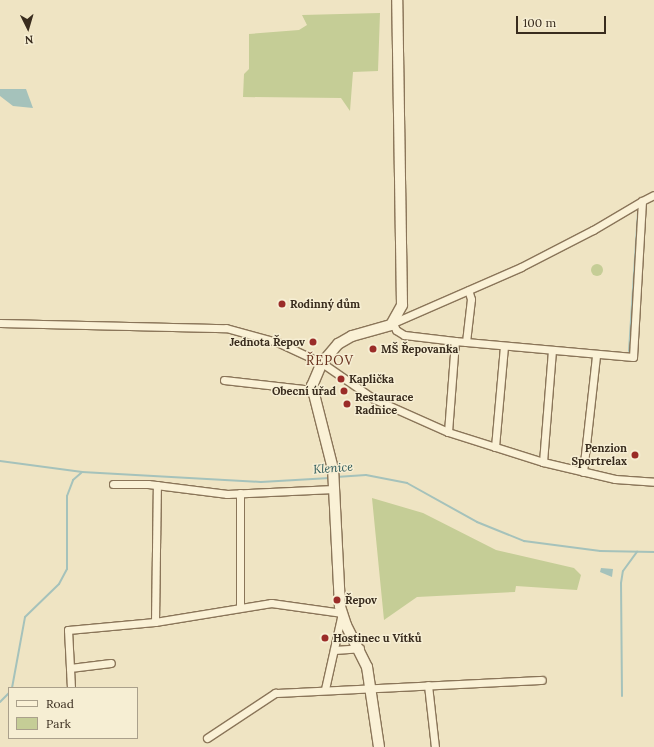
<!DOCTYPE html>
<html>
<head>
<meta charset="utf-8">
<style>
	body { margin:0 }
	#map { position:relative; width:654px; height:747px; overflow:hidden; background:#efe4c3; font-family:Lora,serif }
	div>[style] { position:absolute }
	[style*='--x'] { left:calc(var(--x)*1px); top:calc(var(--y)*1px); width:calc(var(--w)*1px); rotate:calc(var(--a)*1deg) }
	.green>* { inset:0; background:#c5cd96 }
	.round { border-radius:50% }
	.water>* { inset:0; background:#a5c2bb }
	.stream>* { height:2px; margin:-1px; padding:0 1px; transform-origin:1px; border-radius:1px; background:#a5c2bb }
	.roads { filter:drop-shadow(1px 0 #8a7559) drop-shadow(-1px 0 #8a7559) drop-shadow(0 1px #8a7559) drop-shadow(0 -1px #8a7559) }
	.street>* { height:7px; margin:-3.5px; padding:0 3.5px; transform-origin:3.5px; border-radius:3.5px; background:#faf1d6 }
	.secondary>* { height:10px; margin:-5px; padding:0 5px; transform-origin:5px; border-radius:5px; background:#faf1d6 }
	.dots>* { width:11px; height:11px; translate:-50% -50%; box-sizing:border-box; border:2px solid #f6eed3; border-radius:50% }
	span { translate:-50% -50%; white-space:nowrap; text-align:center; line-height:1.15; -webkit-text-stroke:3px #f6eed3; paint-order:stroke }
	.poi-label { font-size:11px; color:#392c1e; font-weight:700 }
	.left { translate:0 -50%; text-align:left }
	.right { translate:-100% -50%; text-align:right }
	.water-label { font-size:12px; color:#2d5959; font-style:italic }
	.quarter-label { font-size:13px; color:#672f1c; letter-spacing:1px }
	.legend { position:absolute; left:8px; top:687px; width:130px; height:52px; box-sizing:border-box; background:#f6eed3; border:1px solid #aaa08b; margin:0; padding:5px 7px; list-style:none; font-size:12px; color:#392c1e }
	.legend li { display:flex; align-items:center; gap:8px; height:20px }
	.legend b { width:20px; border:1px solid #aaa08b }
	.north { position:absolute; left:8px; top:8px; width:40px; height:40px; -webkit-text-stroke:3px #f6eed3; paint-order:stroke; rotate:175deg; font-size:11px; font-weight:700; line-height:16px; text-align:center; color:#392c1e }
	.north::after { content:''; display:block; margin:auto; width:14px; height:18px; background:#392c1e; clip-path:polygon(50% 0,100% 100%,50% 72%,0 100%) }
	.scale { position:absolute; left:516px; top:16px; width:90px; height:18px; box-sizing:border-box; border:2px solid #392c1e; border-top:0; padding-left:5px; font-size:12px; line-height:14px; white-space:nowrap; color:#392c1e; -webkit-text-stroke:3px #f6eed3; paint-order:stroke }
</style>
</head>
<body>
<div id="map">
	<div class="green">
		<div style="clip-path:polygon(380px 13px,378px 71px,353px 72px,350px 111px,341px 98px,243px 97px,244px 74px,249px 69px,249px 34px,299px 30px,307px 25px,302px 15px)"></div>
		<div class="round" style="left:591px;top:264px;width:12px;height:12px"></div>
		<div style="clip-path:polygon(372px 498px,423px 513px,496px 550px,574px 568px,581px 575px,577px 590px,516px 586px,515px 592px,417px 597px,384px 620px)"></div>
	</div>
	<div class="water">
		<div style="clip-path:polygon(0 89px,26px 89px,33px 108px,13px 106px,0 96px)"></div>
		<div style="clip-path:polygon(601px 568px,613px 569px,612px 577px,600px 572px)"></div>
	</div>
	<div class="stream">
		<div style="--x:629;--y:351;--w:139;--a:-86.3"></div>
		<div style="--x:0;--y:461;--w:83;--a:7.6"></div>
		<div style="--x:82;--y:472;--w:179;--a:3.2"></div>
		<div style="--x:261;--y:482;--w:69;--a:-3.3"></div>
		<div style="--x:336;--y:477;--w:30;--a:-4"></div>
		<div style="--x:366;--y:475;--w:42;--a:11"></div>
		<div style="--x:407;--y:483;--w:80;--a:29.1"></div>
		<div style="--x:477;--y:522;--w:51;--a:22"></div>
		<div style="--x:524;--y:541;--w:77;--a:7.5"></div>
		<div style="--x:600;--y:551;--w:54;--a:1.1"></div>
		<div style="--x:12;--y:688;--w:72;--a:-79.6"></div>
		<div style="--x:25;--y:617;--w:47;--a:-44.1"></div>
		<div style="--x:59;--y:584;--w:17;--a:-62"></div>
		<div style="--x:67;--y:569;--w:73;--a:-90"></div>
		<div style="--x:67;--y:496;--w:17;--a:-69"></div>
		<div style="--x:73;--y:480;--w:11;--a:-41"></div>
		<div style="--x:622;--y:696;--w:113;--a:-90.5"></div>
		<div style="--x:621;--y:583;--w:12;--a:-81"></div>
		<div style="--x:623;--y:571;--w:24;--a:-54"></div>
		<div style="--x:0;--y:702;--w:13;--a:-45"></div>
	</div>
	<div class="roads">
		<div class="street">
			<div style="--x:642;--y:201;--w:156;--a:93.3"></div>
			<div style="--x:633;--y:357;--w:179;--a:-174.9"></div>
			<div style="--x:455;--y:341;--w:51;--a:-173.3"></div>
			<div style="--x:404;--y:335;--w:9;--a:-148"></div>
			<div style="--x:396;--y:330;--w:8;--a:-113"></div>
			<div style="--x:393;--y:323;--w:140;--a:-23.6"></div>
			<div style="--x:521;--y:267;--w:81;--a:-27.2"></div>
			<div style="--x:593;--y:230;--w:57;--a:-30.6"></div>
			<div style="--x:642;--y:201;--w:13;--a:-27"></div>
			<div style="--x:0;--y:323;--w:226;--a:1.3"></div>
			<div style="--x:226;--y:328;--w:53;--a:15.4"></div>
			<div style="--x:277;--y:342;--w:50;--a:25"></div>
			<div style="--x:322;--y:363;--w:63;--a:34.7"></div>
			<div style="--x:374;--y:399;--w:81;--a:24"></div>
			<div style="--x:448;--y:432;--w:100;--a:17.5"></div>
			<div style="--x:543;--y:462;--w:74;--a:13.3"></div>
			<div style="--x:615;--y:479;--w:39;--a:4"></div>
			<div style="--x:466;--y:342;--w:43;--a:-83.4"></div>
			<div style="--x:471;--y:299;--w:9;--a:-108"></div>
			<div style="--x:224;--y:380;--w:89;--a:6.5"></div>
			<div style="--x:448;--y:432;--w:91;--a:-85.6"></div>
			<div style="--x:495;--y:447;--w:101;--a:-84.9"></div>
			<div style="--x:543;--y:462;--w:111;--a:-85.4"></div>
			<div style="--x:583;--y:472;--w:117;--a:-83.6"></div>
			<div style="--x:113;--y:484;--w:35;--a:0"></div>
			<div style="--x:148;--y:484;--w:80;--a:7.2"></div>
			<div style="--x:227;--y:494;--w:107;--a:-2.7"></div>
			<div style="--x:240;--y:607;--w:114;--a:-90"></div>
			<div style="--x:155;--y:622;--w:137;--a:-89.2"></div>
			<div style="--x:334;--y:650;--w:26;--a:-4"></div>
			<div style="--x:70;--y:668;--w:38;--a:-93"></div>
			<div style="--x:68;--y:630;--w:87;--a:-5.3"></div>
			<div style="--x:155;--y:622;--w:118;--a:-9.3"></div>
			<div style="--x:271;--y:603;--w:72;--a:8"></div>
			<div style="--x:342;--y:613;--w:78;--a:102.6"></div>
			<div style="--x:428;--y:685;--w:62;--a:83.6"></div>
			<div style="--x:71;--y:688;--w:20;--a:-93"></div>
			<div style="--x:70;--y:668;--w:41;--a:-7"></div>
			<div style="--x:207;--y:738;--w:82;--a:-33.5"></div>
			<div style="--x:275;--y:693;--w:267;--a:-2.8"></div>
		</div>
		<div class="secondary">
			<div style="--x:379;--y:747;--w:81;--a:-98.5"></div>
			<div style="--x:367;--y:667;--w:47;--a:-116.6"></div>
			<div style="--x:346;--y:625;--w:20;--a:-108"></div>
			<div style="--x:340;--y:606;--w:137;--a:-92.9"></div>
			<div style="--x:333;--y:469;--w:86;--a:-104.2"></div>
			<div style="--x:312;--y:386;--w:25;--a:-67"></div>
			<div style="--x:322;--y:363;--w:25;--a:-50"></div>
			<div style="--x:338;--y:344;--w:16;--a:-30"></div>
			<div style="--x:352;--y:336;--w:41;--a:-15.8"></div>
			<div style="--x:391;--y:325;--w:23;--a:-61"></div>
			<div style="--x:402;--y:305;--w:305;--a:-90.9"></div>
		</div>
	</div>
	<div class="dots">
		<div style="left:282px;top:304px;background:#9a2c28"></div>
		<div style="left:313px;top:342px;background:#9a2c28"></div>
		<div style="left:373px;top:349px;background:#9a2c28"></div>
		<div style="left:341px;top:379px;background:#9a2c28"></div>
		<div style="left:344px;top:391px;background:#9a2c28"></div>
		<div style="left:347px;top:404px;background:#9a2c28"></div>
		<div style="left:635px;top:455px;background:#9a2c28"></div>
		<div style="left:337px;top:600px;background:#9a2c28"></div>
		<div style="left:325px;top:638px;background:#9a2c28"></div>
	</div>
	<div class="poi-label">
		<span class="left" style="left:290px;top:304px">Rodinný dům</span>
		<span class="right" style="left:305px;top:342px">Jednota Řepov</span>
		<span class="left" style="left:381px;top:349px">MŠ Řepovanka</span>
		<span class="left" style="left:349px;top:379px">Kaplička</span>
		<span class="right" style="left:336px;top:391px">Obecní úřad</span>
		<span class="left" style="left:355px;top:404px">Restaurace<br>Radnice</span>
		<span class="right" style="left:627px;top:455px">Penzion<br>Sportrelax</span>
		<span class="left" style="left:345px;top:600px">Řepov</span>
		<span class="left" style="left:333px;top:638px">Hostinec u Vítků</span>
	</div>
	<div class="water-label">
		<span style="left:333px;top:468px;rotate:-4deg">Klenice</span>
	</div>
	<div class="quarter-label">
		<span style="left:330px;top:361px">ŘEPOV</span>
	</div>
	<ul class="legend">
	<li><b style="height:5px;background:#faf1d6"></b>Road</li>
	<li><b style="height:11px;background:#c5cd96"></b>Park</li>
	</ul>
	<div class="north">N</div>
	<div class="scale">100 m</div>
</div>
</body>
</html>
